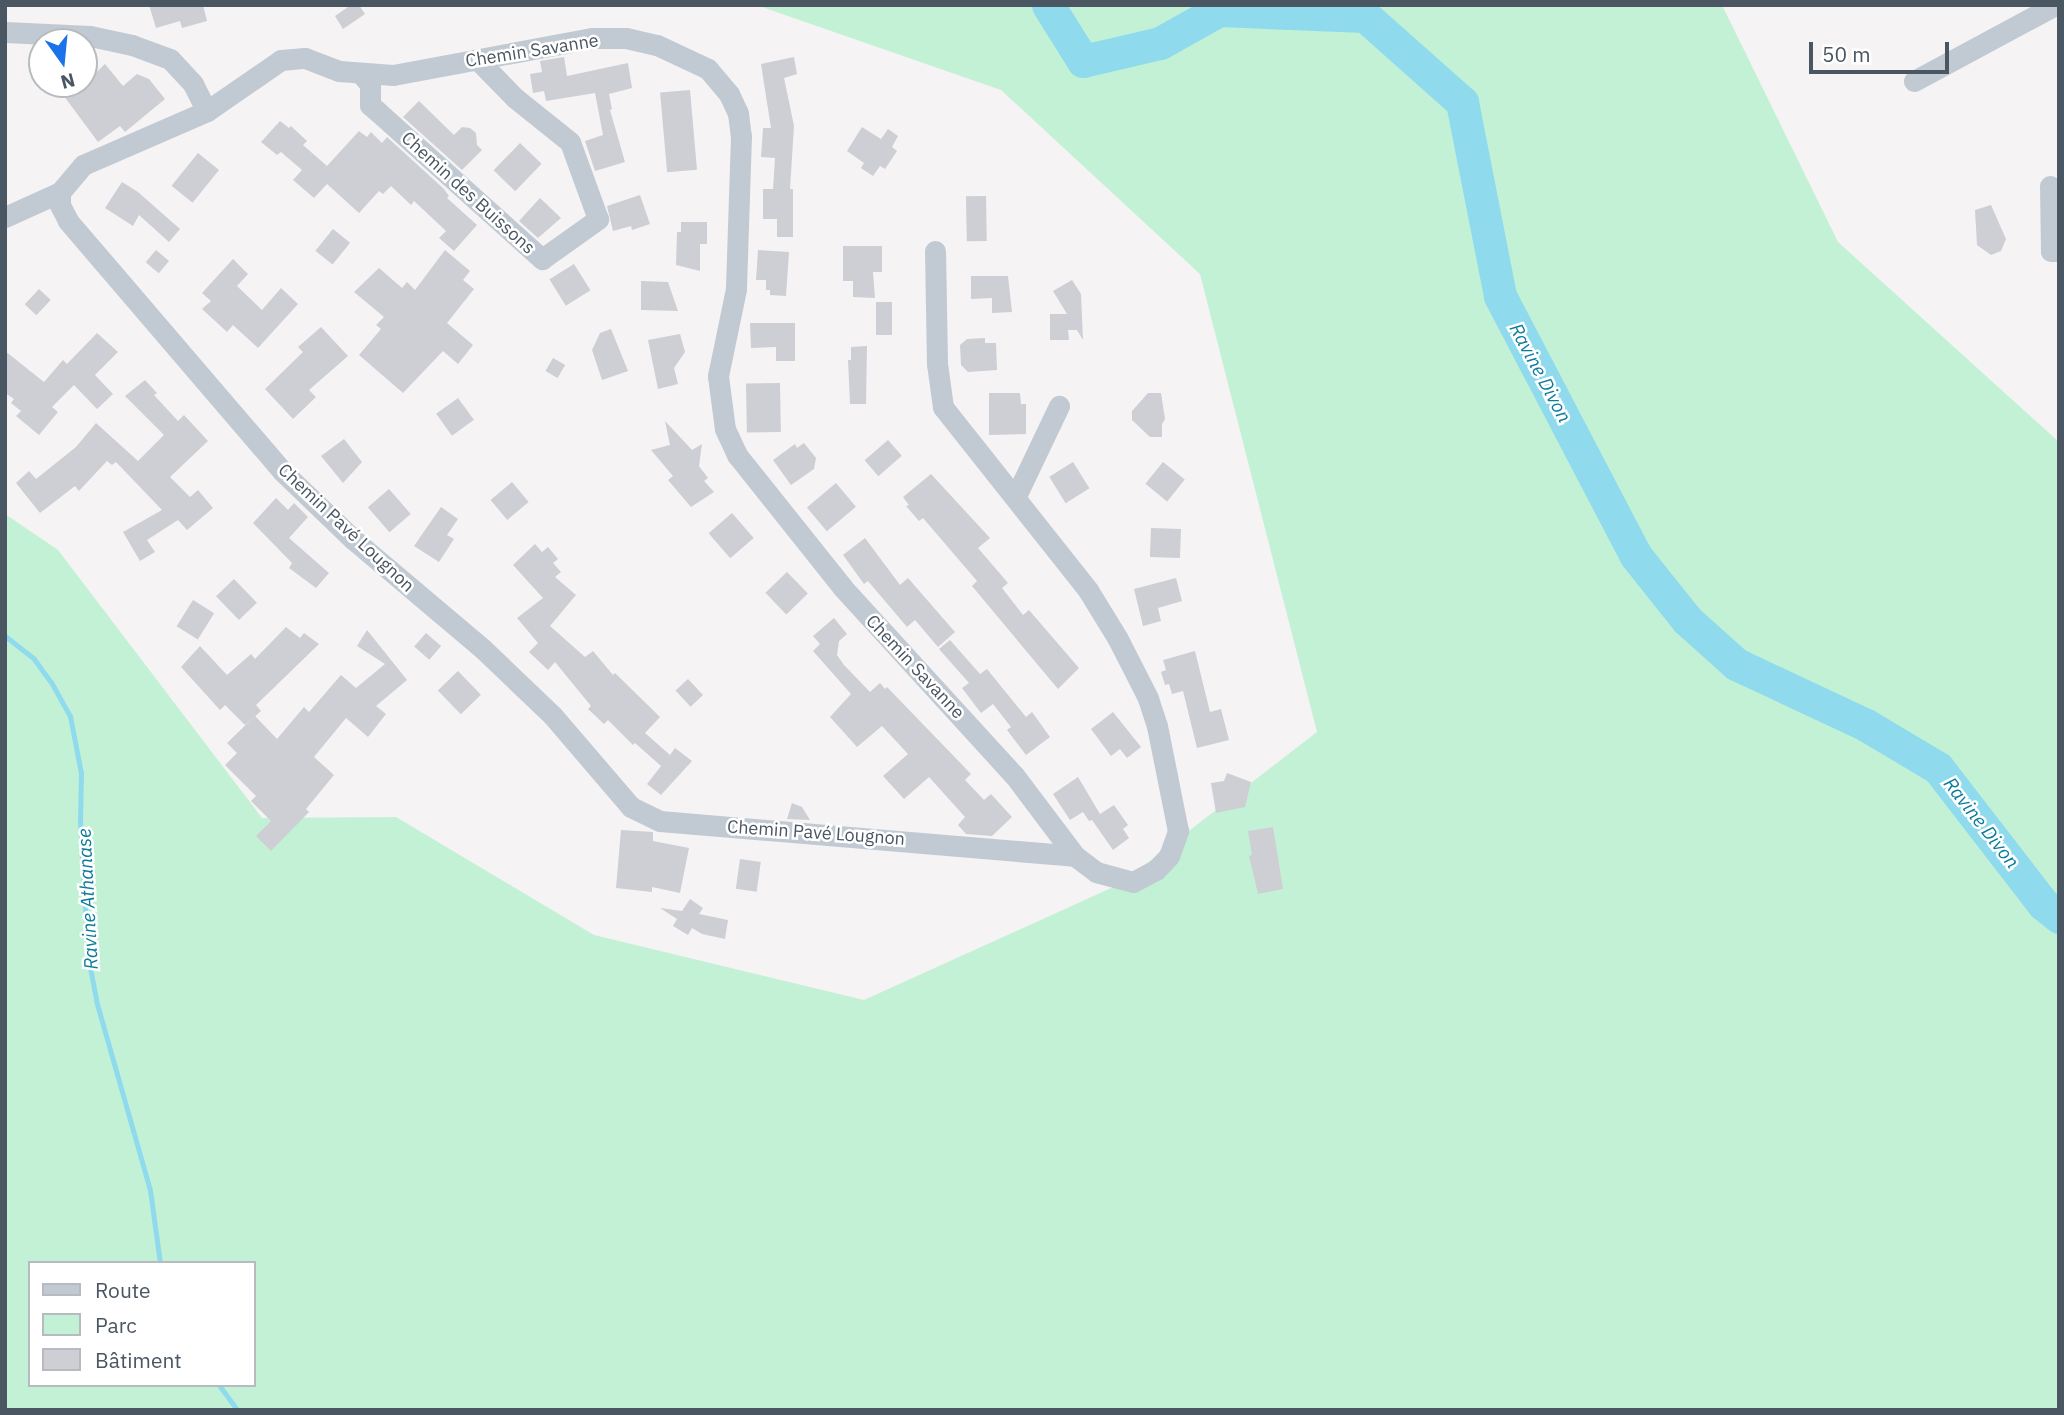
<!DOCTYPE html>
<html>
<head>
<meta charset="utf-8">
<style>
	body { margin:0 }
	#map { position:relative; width:2064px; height:1415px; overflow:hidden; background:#f5f3f3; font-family:"IBM Plex Sans",sans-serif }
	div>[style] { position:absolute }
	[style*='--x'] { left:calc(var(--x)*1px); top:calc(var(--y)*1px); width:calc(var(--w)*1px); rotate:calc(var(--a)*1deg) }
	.green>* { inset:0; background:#c3f1d5 }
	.stream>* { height:5px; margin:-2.5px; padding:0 2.5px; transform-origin:2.5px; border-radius:2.5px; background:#90daee }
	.river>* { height:33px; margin:-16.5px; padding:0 16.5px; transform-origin:16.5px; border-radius:16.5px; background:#90daee }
	.building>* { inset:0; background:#cdcfd5; transform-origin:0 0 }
	.minor>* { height:21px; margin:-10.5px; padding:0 10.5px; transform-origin:10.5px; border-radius:10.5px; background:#c1cad2 }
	span { translate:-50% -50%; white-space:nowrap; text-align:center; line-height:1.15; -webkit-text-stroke:5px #fff; paint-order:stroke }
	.street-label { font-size:18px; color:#4a5661 }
	.water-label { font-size:19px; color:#0c7c9b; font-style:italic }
	.frame { position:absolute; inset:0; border:7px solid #4a5661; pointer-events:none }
	.legend { position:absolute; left:28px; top:1261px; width:228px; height:126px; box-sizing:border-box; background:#fff; border:2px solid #b7bbc0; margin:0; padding:9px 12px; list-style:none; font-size:21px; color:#4a5661 }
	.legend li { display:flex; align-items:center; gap:14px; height:35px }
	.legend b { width:35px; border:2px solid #b7bbc0 }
	.north { position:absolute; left:28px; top:28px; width:70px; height:70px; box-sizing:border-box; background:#fff; border:2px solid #b7bbc0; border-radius:50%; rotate:165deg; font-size:19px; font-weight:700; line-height:28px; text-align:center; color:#4a5661 }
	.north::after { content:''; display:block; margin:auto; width:24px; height:32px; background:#1a73e8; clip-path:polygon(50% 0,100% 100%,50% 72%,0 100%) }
	.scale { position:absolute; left:1809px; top:42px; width:140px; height:32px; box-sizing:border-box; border:4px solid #4a5661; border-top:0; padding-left:9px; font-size:21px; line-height:24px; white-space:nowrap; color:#4a5661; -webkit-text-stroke:5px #fff; paint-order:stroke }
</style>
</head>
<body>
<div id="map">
	<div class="green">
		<div style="clip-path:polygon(evenodd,756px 5px,1722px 5px,1838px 242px,2059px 442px,2059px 1410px,5px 1410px,5px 514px,58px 550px,262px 818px,396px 817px,594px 935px,864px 1000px,1120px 884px,1317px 732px,1200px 274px,1001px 90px,756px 5px,30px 1263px,254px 1263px,254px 1385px,30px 1385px,30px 1263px)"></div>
	</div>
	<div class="stream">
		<div style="--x:5;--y:636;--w:37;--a:38"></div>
		<div style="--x:34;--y:659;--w:29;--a:54"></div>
		<div style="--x:51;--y:682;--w:39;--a:61"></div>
		<div style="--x:70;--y:716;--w:58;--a:79.1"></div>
		<div style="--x:81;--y:773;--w:47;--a:91.2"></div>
		<div style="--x:80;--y:820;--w:137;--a:86.7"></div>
		<div style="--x:88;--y:957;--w:48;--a:79.2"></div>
		<div style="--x:97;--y:1004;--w:193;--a:74.1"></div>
		<div style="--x:150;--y:1190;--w:74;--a:82.2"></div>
		<div style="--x:219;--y:1385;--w:31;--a:54"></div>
	</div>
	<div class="river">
		<div style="--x:1048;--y:5;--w:66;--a:58"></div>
		<div style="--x:1083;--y:61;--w:79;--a:-13.2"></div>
		<div style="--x:1160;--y:43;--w:68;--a:-29.2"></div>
		<div style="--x:1219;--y:10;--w:146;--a:2.4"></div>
		<div style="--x:1365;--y:16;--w:130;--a:41.6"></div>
		<div style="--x:1462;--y:102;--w:198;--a:78.9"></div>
		<div style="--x:1500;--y:296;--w:293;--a:62.4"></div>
		<div style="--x:1636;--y:556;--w:82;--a:51.4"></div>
		<div style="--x:1687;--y:620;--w:66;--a:41.9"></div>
		<div style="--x:1736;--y:664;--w:144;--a:25.1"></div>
		<div style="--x:1866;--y:725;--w:84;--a:30.8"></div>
		<div style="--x:1938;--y:768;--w:172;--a:52.3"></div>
		<div style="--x:2043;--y:904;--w:21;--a:39"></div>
	</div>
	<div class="building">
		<div style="clip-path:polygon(149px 5px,203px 5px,207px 21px,182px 28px,180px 21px,156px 28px)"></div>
		<div style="clip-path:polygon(351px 5px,359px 5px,365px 14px,343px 29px,335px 16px)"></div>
		<div style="clip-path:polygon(564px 57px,567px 76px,628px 63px,632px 88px,609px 94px,612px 109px,610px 110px,625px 162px,595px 171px,585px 141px,603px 135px,595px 93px,546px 101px,544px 91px,533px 93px,530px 74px,542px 72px,540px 61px)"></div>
		<div style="clip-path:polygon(794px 57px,797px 74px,784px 78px,794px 126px,790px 189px,793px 189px,793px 237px,777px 237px,777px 219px,763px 219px,763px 189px,773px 189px,775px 158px,761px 157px,763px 128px,771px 128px,761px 64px)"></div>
		<div style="clip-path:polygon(105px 64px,123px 86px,137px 74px,149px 79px,165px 99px,125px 132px,120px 126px,98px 142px,55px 84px,84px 84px)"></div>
		<div style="left:690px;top:90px;width:80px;height:30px;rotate:85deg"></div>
		<div style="clip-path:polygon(419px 101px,454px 135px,462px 127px,470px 128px,476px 133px,477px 145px,482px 150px,462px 170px,403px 117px)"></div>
		<div style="clip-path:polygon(280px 121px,289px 128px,291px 126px,307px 141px,303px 145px,327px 166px,359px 131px,367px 137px,371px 132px,382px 143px,387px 137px,444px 189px,449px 196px,447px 198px,477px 225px,454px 251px,439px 238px,446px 231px,414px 201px,411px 205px,391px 186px,383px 194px,379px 191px,359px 213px,327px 184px,314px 198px,293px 180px,302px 170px,281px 152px,277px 155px,261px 142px)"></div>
		<div style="clip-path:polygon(862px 127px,881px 139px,888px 129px,898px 136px,892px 147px,897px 151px,885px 169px,880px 166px,873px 176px,861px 168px,864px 163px,847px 151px)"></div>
		<div style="left:520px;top:143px;width:30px;height:38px;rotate:44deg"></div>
		<div style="left:198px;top:153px;width:27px;height:42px;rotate:39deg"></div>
		<div style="clip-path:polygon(122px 182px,138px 192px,180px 229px,169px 242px,139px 215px,133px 226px,105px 208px)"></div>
		<div style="clip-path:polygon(640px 195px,650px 224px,632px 230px,631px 226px,613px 231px,607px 206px)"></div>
		<div style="left:986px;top:196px;width:45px;height:20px;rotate:89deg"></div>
		<div style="clip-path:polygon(540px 198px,561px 218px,538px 238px,519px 221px)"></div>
		<div style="clip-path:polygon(1991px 205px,2006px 239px,2001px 251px,1991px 255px,1977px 245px,1975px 210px)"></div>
		<div style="clip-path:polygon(681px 222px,707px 222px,707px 244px,700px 244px,700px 271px,676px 265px,677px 232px,681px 232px)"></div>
		<div style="left:333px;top:229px;width:22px;height:28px;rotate:39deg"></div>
		<div style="clip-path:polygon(843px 246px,882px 246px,882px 272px,873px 272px,875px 298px,853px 297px,853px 281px,843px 281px)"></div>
		<div style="left:156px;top:250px;width:17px;height:16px;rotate:40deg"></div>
		<div style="clip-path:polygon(445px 250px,470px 271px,463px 280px,474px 289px,447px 323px,473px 345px,458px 364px,443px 351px,403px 393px,359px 355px,381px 329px,376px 325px,384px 317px,354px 292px,379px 268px,402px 288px,407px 282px,415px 290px)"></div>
		<div style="clip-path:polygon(758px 250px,789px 252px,786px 296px,770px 295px,770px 290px,766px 290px,766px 280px,756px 280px)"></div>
		<div style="clip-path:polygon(233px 259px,248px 274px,237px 286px,262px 310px,281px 288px,298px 304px,258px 348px,233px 325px,227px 332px,202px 309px,211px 301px,202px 293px)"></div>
		<div style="left:574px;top:264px;width:31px;height:29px;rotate:58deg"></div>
		<div style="clip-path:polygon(971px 276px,1008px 276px,1012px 312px,992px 313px,992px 298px,971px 299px)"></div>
		<div style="clip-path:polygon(1072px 280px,1081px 294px,1083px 340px,1077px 330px,1068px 330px,1069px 340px,1050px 340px,1050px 314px,1067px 314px,1053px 291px)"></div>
		<div style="clip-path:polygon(641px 281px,668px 282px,678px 311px,641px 310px)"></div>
		<div style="left:39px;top:289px;width:16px;height:21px;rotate:43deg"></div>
		<div style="left:876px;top:302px;width:16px;height:33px"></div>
		<div style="clip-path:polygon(750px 323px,795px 323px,795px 361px,776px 361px,776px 347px,751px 348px)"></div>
		<div style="clip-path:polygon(321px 327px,348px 356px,309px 390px,316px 397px,293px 419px,265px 389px,303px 352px,298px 347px)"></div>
		<div style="clip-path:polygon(611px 329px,628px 371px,602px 380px,592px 350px,600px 333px)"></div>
		<div style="clip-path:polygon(97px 333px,118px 352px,95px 375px,113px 394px,97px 409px,74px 385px,52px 407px,58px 412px,39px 435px,16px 416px,21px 411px,11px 403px,14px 399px,5px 393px,5px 351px,44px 382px,63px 360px,67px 364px)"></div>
		<div style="clip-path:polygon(680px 334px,685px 352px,674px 368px,678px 384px,658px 389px,648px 340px)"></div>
		<div style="clip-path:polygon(985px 338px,985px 343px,996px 343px,997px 370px,968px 372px,961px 365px,960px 345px,967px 339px)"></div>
		<div style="clip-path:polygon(867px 346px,866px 404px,850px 404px,848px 360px,851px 360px,851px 347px)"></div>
		<div style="left:553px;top:358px;width:14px;height:15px;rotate:30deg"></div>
		<div style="clip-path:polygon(145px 380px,157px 393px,154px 395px,178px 421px,184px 415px,208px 441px,170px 477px,190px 497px,198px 490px,213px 508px,187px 530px,178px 520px,147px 540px,155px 552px,140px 561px,123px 532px,162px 510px,116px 462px,112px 465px,107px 461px,79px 491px,75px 486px,40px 513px,16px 483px,29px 471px,36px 479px,76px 447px,96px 423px,138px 461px,164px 435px,125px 396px)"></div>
		<div style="left:780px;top:383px;width:49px;height:34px;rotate:89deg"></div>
		<div style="clip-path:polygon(989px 393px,1020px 393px,1021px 404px,1026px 404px,1026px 434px,989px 435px)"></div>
		<div style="clip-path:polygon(1148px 393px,1161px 393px,1165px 419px,1162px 424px,1162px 437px,1150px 437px,1132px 420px,1132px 411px)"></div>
		<div style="left:458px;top:398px;width:27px;height:27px;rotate:54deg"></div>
		<div style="clip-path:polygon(665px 421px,692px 450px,702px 444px,699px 466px,708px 478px,704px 481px,714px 492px,691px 507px,668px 480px,673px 476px,651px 450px,670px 445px)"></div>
		<div style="clip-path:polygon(344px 439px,362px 462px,343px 483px,321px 456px)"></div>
		<div style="left:888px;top:440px;width:21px;height:31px;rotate:49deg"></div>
		<div style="clip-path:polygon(804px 443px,816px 458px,814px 469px,791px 485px,773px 460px,795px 444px,797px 448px)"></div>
		<div style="left:1073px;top:462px;width:31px;height:28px;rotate:58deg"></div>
		<div style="left:1163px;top:462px;width:28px;height:28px;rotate:39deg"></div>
		<div style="clip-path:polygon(931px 474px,990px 538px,978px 548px,1008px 583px,1002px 588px,1023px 615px,1029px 610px,1079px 668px,1058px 689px,972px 586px,977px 581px,923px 518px,919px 521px,906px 506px,909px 505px,903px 497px)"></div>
		<div style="left:512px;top:482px;width:26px;height:28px;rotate:50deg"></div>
		<div style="left:836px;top:483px;width:31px;height:38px;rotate:50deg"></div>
		<div style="left:389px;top:489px;width:33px;height:28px;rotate:49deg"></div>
		<div style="clip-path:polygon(276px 498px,288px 510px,294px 503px,308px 517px,289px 538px,329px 573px,316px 588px,289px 568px,292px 563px,253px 523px)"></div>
		<div style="clip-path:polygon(441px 507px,458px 519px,447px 535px,454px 539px,439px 562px,414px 546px)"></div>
		<div style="left:732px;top:513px;width:33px;height:31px;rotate:49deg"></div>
		<div style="left:1151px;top:528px;width:30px;height:29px;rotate:2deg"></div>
		<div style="clip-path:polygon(865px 538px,900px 585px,908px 578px,955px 632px,938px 647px,915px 620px,907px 627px,868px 581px,864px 584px,843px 555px)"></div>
		<div style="clip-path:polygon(535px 544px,542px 552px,548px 547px,558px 559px,553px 563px,561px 572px,555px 577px,576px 595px,550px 626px,585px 657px,593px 651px,613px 675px,615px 673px,660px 717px,645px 733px,670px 755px,675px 748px,692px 761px,661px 795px,647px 784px,661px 766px,635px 743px,633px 745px,608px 720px,604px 724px,588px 709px,591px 706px,555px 662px,548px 670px,529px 652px,538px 643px,517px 618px,543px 598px,513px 565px)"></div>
		<div style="left:787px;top:572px;width:30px;height:30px;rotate:46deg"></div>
		<div style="clip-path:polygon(1176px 578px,1182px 601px,1158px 608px,1161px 621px,1143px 626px,1134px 589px)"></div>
		<div style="left:234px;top:579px;width:33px;height:25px;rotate:46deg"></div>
		<div style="left:193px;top:600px;width:25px;height:31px;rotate:32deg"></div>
		<div style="clip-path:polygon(834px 618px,847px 634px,839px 641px,837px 655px,844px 665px,870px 692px,880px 683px,885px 689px,887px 687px,971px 774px,965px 780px,984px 800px,991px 794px,1012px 817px,992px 836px,966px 834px,958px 825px,965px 817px,929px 777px,904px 799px,883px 776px,908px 754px,882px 726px,857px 747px,830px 717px,851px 694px,813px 651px,820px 644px,813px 636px)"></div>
		<div style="clip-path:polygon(286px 627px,300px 638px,304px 633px,319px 644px,256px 705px,261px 711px,245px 725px,225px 705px,220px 710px,181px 667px,200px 646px,227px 675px,251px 654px,255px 659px)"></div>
		<div style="clip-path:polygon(367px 630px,407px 680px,376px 706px,386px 714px,368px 737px,346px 718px,314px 757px,334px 775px,306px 809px,309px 812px,271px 851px,256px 836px,271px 821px,251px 801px,256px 796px,225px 765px,237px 753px,227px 743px,255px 716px,277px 739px,304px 707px,309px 712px,341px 675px,356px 688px,385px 664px,357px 646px)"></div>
		<div style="left:426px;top:633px;width:20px;height:18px;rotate:41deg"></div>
		<div style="clip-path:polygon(950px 640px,980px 674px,987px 669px,1026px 717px,1032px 712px,1050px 737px,1026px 755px,1007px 730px,1011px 727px,993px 704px,981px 713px,962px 688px,969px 683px,939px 649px)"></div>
		<div style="clip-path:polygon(1195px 651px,1210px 712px,1221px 709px,1229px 740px,1197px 748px,1183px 691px,1172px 694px,1169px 684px,1165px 685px,1161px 672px,1166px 670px,1163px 660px)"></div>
		<div style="left:458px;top:671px;width:33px;height:28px;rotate:46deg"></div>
		<div style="left:688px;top:679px;width:22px;height:17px;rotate:47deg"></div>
		<div style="clip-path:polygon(1113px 712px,1141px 747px,1127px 758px,1120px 749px,1111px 756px,1091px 729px)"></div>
		<div style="clip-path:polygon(1227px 773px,1251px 782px,1245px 807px,1216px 813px,1211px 783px,1224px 781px)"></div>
		<div style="clip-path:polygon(1078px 777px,1100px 814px,1114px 805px,1128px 825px,1123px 829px,1129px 838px,1113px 850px,1092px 820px,1089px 821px,1083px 812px,1070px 820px,1053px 794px)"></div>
		<div style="clip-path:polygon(792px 803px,802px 807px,810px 820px,787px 819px)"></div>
		<div style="clip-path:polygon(1273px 827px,1283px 889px,1258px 894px,1249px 856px,1252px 855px,1248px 831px)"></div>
		<div style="clip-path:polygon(621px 830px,653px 832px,653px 841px,689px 848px,680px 893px,652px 887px,652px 892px,616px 888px)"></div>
		<div style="left:740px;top:859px;width:21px;height:30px;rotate:8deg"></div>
		<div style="clip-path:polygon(690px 899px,703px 908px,699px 914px,728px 920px,725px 939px,702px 934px,692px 928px,688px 935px,673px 926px,677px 919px,660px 908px,682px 911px)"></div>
	</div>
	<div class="minor">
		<div style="--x:5;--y:32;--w:85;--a:2.7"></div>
		<div style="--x:90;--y:36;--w:43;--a:12.1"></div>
		<div style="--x:132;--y:45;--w:40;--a:20.2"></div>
		<div style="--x:170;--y:59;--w:34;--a:47"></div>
		<div style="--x:193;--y:84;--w:30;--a:63"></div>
		<div style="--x:207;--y:111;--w:135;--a:156.5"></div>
		<div style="--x:83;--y:165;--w:35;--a:130"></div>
		<div style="--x:60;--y:192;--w:13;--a:90"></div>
		<div style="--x:60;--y:205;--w:18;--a:63"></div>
		<div style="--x:68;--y:221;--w:330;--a:49.4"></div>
		<div style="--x:283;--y:472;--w:98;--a:43.8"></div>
		<div style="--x:354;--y:540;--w:169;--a:40.2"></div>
		<div style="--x:483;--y:649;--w:97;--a:43.7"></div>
		<div style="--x:553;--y:716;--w:120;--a:49.4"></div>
		<div style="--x:631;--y:807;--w:32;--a:26"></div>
		<div style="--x:660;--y:821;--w:416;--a:4.8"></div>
		<div style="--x:362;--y:75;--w:12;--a:48"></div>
		<div style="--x:370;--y:84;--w:21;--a:90"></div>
		<div style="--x:370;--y:105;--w:9;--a:41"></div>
		<div style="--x:377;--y:111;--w:222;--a:41.9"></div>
		<div style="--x:542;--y:259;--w:69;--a:-35.5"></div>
		<div style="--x:598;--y:219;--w:82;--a:-110"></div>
		<div style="--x:570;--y:142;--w:70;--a:-141.3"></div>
		<div style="--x:515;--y:98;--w:54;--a:-134.3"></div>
		<div style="--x:1914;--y:81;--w:160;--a:-28.3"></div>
		<div style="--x:207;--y:111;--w:90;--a:-34.6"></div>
		<div style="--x:281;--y:60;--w:24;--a:-5"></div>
		<div style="--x:305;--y:58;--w:36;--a:21"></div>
		<div style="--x:339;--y:71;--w:54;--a:4.2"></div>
		<div style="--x:393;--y:75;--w:202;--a:-10.5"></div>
		<div style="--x:592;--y:38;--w:34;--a:0"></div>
		<div style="--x:626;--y:38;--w:32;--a:13"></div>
		<div style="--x:657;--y:45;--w:56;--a:25.2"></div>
		<div style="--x:708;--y:69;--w:33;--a:50"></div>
		<div style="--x:729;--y:94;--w:21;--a:65"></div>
		<div style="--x:738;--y:113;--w:23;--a:83"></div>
		<div style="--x:741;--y:136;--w:153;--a:91.9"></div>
		<div style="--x:736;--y:289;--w:89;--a:101.7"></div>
		<div style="--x:718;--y:376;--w:53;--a:82.5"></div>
		<div style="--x:725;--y:429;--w:29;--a:65"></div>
		<div style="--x:737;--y:455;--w:170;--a:51.4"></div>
		<div style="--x:843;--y:588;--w:253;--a:47.6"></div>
		<div style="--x:1014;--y:775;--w:101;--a:53"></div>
		<div style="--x:1075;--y:856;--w:26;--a:37"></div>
		<div style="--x:1096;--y:872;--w:38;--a:15"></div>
		<div style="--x:1133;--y:882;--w:26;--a:-28"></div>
		<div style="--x:1156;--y:870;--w:19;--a:-47"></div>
		<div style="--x:1169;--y:856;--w:27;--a:-70"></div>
		<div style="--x:1178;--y:831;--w:107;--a:-101.3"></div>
		<div style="--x:1157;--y:726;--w:29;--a:-108"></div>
		<div style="--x:1148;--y:698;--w:66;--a:-117"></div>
		<div style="--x:1118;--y:639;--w:57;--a:-121.5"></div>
		<div style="--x:1088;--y:590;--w:233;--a:-128.4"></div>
		<div style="--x:943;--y:407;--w:43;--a:-97.9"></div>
		<div style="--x:937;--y:364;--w:113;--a:-91"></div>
		<div style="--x:2050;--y:186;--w:65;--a:89.1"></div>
		<div style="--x:2051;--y:251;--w:8;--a:0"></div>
		<div style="--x:5;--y:217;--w:60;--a:-24.4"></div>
		<div style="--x:1016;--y:496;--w:100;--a:-64.5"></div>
	</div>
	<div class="street-label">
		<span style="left:532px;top:51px;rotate:-9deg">Chemin Savanne</span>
		<span style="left:468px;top:193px;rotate:42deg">Chemin des Buissons</span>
		<span style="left:346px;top:528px;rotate:43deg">Chemin Pavé Lougnon</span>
		<span style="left:915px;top:667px;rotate:47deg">Chemin Savanne</span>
		<span style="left:816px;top:833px;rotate:4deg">Chemin Pavé Lougnon</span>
	</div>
	<div class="water-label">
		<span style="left:1540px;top:373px;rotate:62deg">Ravine Divon</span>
		<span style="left:1981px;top:823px;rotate:52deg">Ravine Divon</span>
		<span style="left:88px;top:899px;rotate:-93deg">Ravine Athanase</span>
	</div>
	<div class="frame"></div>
	<ul class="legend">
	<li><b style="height:9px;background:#c1cad2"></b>Route</li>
	<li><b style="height:19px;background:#c3f1d5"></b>Parc</li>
	<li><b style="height:19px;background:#cdcfd5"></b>Bâtiment</li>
	</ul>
	<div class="north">N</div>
	<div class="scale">50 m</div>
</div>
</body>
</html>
